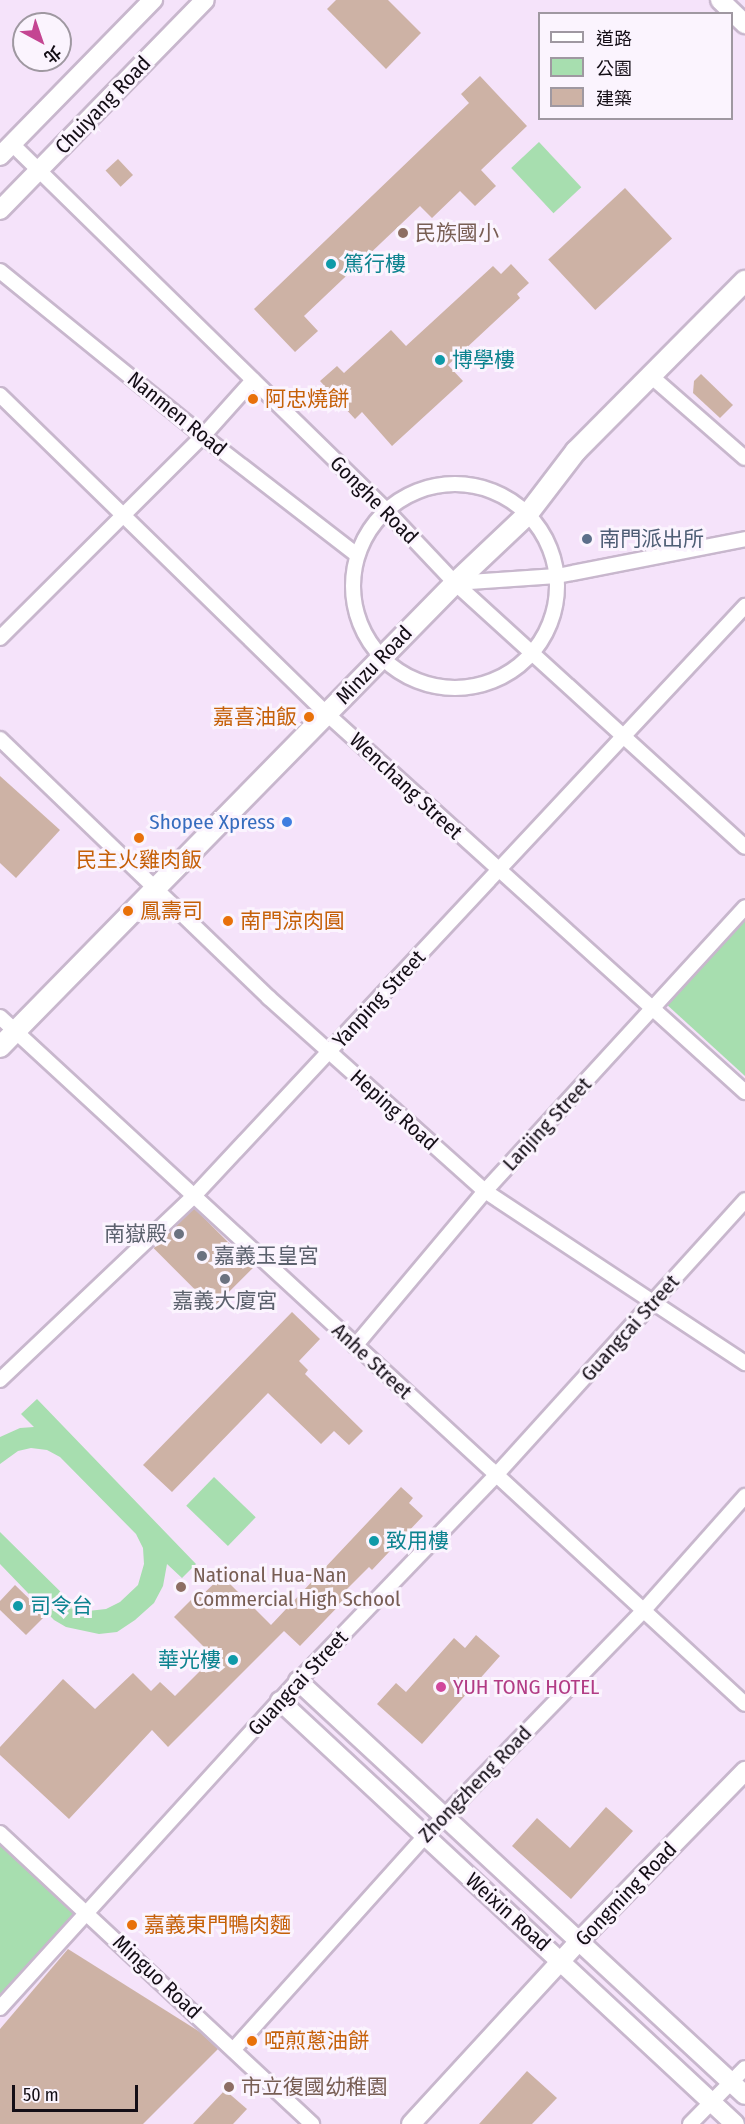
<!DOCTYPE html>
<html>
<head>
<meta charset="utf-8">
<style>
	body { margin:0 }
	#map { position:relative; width:745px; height:2124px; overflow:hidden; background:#f5e3fa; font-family:"Fira Sans Condensed","Noto Sans TC",sans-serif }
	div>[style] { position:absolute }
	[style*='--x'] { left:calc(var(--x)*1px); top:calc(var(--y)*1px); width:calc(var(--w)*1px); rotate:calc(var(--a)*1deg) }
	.green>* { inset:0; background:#a7deaf; transform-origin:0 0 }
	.building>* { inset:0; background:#cdb2a5; transform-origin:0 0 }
	.roads { filter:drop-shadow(2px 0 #c8b7cd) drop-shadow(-2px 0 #c8b7cd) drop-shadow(0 2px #c8b7cd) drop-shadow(0 -2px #c8b7cd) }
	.minor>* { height:14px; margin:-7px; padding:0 7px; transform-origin:7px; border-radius:7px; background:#fff }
	.minor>.ring { margin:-7px; padding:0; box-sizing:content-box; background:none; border:14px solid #fff; border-radius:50% }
	.tertiary>* { height:18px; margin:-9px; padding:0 9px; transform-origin:9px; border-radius:9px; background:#fff }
	.secondary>* { height:20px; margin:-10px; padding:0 10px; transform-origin:10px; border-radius:10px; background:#fff }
	.dots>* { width:16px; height:16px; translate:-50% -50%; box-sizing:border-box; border:3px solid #fbf4fe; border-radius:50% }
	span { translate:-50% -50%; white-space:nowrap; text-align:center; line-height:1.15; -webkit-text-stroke:6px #fbf4fe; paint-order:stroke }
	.street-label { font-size:21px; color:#140e16 }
	.education-label { font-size:21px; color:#785e54 }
	.left { translate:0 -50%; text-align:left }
	.culture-label { font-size:21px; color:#0d838f }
	.right { translate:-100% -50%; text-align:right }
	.food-label { font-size:21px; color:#c56008 }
	.service-label { font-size:21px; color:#4e5e75 }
	.shop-label { font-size:21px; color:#366cbe }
	.worship-label { font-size:21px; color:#5b616d }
	.hotel-label { font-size:21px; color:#b23c85 }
	.legend { position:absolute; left:538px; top:12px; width:195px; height:108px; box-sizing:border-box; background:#fbf4fe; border:2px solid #9f98a1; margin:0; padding:8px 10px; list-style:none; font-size:18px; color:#140e16 }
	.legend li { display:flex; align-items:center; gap:12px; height:30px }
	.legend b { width:30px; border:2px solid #9f98a1 }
	.north { position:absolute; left:12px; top:12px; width:60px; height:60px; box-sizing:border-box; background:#fbf4fe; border:2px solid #9f98a1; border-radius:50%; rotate:140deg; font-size:16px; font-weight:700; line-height:24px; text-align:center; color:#140e16 }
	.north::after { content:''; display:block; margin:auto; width:21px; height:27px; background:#c44592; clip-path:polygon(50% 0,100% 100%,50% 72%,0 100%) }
	.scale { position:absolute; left:12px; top:2085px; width:126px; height:27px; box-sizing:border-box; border:3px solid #140e16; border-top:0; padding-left:8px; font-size:18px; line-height:21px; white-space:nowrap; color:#140e16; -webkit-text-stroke:4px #fbf4fe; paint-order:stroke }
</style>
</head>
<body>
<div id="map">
	<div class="green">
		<div style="left:539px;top:142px;width:62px;height:38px;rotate:47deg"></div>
		<div style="clip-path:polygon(745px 916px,745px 1076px,665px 1003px)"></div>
		<div style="clip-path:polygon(37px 1399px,196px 1564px,182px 1578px,167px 1564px,163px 1586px,154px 1603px,135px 1620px,117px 1632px,99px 1634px,66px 1627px,54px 1620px,0 1564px,0 1532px,75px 1606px,88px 1611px,106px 1609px,120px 1602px,138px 1585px,144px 1564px,143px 1548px,136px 1534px,60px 1457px,47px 1450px,31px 1448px,18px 1451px,0 1464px,0 1437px,20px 1428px,34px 1427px,21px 1414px)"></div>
		<div style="left:214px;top:1477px;width:58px;height:40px;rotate:44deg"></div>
		<div style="clip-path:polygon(0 1841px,87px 1913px,0 1996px)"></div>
	</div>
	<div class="building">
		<div style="clip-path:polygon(336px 0,388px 0,421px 33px,386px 69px,327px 9px)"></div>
		<div style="clip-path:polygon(480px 76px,527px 126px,481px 170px,496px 186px,475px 206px,460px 191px,432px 218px,420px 206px,304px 316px,318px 331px,295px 352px,254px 309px,469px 103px,461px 94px)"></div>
		<div style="left:118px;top:159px;width:22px;height:17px;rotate:47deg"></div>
		<div style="left:625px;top:188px;width:69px;height:105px;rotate:47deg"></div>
		<div style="clip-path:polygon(511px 264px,529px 283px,517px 294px,520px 298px,448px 365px,463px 381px,392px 446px,362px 412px,355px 419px,320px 381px,337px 366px,344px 373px,391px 330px,406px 346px,493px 266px,501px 274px)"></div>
		<div style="clip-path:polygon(701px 374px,733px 405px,720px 418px,693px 393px,694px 381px)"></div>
		<div style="clip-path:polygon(0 776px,60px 830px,16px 878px,0 863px)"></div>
		<div style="left:194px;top:1208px;width:84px;height:57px;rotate:45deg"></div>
		<div style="clip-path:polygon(292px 1312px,320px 1339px,299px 1361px,308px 1370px,305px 1374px,363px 1431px,349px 1445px,334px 1431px,321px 1444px,268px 1393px,172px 1492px,143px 1465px)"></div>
		<div style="clip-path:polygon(401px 1487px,413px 1498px,409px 1503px,423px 1516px,372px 1570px,369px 1567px,347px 1589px,351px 1593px,300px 1646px,284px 1631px,168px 1747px,152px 1730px,69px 1819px,0 1755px,0 1747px,63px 1679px,95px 1709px,133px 1673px,151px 1691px,160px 1682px,175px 1696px,214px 1657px,174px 1617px,197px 1594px,200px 1597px,222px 1576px,271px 1625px)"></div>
		<div style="clip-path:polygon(15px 1585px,46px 1615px,26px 1635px,0 1610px,0 1601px)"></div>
		<div style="clip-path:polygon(476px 1635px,500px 1656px,422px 1744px,377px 1704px,396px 1683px,406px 1692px,454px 1638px,465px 1648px)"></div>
		<div style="clip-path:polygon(606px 1807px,633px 1831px,571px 1899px,512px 1846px,537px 1818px,570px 1848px)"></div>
		<div style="clip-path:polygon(68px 1949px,200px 2032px,218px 2049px,143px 2124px,0 2124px,0 2029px)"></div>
		<div style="clip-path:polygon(527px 2071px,557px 2098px,532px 2124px,479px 2124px)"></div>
		<div style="clip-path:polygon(225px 2090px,247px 2109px,233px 2124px,193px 2124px)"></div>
	</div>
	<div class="roads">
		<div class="minor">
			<div style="--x:12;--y:144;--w:523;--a:44.38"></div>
			<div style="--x:386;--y:510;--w:100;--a:46.6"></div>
			<div style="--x:455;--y:583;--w:392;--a:42.3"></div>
			<div style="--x:0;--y:271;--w:262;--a:39.1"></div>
			<div style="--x:203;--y:436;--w:195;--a:37.7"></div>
			<div style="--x:652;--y:377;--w:123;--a:41.1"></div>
			<div style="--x:0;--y:395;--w:457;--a:44.3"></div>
			<div style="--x:327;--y:714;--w:564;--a:42.12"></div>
			<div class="ring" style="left:353px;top:484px;width:190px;height:190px"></div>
			<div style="--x:455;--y:583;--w:102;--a:-3.9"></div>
			<div style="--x:557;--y:576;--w:192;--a:-11.1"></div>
			<div style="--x:0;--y:638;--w:286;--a:-44.9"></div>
			<div style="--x:203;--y:436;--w:75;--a:-48.2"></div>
			<div style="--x:0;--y:739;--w:373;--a:43.9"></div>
			<div style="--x:269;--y:998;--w:290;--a:41.8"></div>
			<div style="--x:485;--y:1191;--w:312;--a:33.5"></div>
			<div style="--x:0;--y:1017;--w:1013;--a:42.68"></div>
			<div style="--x:355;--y:1346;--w:202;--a:-50"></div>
			<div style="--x:485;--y:1191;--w:385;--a:-47.5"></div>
			<div style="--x:0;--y:1380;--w:266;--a:-43.5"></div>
			<div style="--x:193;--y:1197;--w:809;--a:-46.95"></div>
			<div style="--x:0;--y:1833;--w:427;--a:43"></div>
			<div style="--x:0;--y:2008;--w:442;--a:-47.7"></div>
			<div style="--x:298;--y:1681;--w:286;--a:-46.1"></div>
			<div style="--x:496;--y:1475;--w:371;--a:-47.8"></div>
			<div style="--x:234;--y:2049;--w:285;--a:-48.1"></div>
			<div style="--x:424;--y:1837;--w:315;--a:-45.9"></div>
			<div style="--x:643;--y:1611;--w:154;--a:-48.4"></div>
			<div style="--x:690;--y:2124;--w:78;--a:-45.5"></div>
		</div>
		<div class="tertiary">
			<div style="--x:720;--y:0;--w:35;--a:44"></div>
			<div style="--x:0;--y:156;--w:219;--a:-45.6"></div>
			<div style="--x:0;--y:210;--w:293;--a:-45.7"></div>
			<div style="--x:298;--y:1681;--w:609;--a:42.81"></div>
			<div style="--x:280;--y:1701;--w:621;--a:42.91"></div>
			<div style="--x:411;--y:2124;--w:248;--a:-47.4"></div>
			<div style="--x:579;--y:1941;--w:238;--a:-45.7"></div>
		</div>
		<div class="secondary">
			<div style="--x:0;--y:1047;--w:650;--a:-45.56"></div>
			<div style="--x:455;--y:583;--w:99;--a:-43.4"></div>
			<div style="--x:527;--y:515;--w:81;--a:-52.6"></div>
			<div style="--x:576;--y:451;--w:240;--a:-45.2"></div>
		</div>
	</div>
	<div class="dots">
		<div style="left:403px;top:233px;background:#8d6e63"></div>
		<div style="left:331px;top:264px;background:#0f9aa8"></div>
		<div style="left:440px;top:360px;background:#0f9aa8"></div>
		<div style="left:253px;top:399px;background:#e8710a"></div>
		<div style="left:587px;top:539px;background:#5c6f8a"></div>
		<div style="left:309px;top:717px;background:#e8710a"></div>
		<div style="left:287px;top:822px;background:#3f7fe0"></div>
		<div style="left:139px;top:838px;background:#e8710a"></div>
		<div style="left:128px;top:911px;background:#e8710a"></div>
		<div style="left:228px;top:921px;background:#e8710a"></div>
		<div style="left:179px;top:1234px;background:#6b7280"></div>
		<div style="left:202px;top:1256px;background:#6b7280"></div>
		<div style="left:225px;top:1279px;background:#6b7280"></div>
		<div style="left:374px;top:1541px;background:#0f9aa8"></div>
		<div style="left:181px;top:1587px;background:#8d6e63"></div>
		<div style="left:18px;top:1606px;background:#0f9aa8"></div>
		<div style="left:233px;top:1660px;background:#0f9aa8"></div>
		<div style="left:441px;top:1687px;background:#d1479c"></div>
		<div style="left:132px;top:1925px;background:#e8710a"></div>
		<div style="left:252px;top:2041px;background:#e8710a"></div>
		<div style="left:229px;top:2087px;background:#8d6e63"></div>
	</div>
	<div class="street-label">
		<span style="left:103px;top:105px;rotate:-46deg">Chuiyang Road</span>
		<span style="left:177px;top:414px;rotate:39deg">Nanmen Road</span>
		<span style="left:374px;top:500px;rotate:45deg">Gonghe Road</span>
		<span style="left:374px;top:665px;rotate:-46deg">Minzu Road</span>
		<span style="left:406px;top:786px;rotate:43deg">Wenchang Street</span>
		<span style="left:379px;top:999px;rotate:-47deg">Yanping Street</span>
		<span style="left:394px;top:1110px;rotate:42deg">Heping Road</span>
		<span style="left:547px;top:1124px;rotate:-47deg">Lanjing Street</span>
		<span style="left:630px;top:1328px;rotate:-48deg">Guangcai Street</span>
		<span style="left:372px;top:1361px;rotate:43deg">Anhe Street</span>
		<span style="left:298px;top:1683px;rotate:-47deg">Guangcai Street</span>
		<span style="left:475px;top:1784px;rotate:-46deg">Zhongzheng Road</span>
		<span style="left:626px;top:1894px;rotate:-46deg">Gongming Road</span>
		<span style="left:508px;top:1912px;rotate:42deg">Weixin Road</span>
		<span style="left:157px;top:1977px;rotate:43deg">Minguo Road</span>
	</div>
	<div class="education-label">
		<span class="left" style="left:415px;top:233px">民族國小</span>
		<span class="left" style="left:193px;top:1587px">National Hua-Nan<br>Commercial High School</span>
		<span class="left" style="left:241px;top:2087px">市立復國幼稚園</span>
	</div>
	<div class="culture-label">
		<span class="left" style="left:343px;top:264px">篤行樓</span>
		<span class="left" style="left:452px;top:360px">博學樓</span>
		<span class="left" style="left:386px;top:1541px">致用樓</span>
		<span class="left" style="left:30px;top:1606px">司令台</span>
		<span class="right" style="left:221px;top:1660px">華光樓</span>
	</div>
	<div class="food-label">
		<span class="left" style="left:265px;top:399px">阿忠燒餅</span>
		<span class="right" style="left:297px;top:717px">嘉喜油飯</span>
		<span style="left:139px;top:860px">民主火雞肉飯</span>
		<span class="left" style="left:140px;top:911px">鳳壽司</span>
		<span class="left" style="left:240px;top:921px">南門涼肉圓</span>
		<span class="left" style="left:144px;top:1925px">嘉義東門鴨肉麵</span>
		<span class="left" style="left:264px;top:2041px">啞煎蔥油餅</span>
	</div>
	<div class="service-label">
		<span class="left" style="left:599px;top:539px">南門派出所</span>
	</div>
	<div class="shop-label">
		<span class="right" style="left:275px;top:822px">Shopee Xpress</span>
	</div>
	<div class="worship-label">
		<span class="right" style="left:167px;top:1234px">南嶽殿</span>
		<span class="left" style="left:214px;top:1256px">嘉義玉皇宮</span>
		<span style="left:225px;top:1301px">嘉義大廈宮</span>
	</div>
	<div class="hotel-label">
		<span class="left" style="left:453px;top:1687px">YUH TONG HOTEL</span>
	</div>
	<ul class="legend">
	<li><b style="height:8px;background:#fff"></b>道路</li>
	<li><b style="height:16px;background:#a7deaf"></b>公園</li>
	<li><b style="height:16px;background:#cdb2a5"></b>建築</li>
	</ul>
	<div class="north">北</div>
	<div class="scale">50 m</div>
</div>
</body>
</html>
